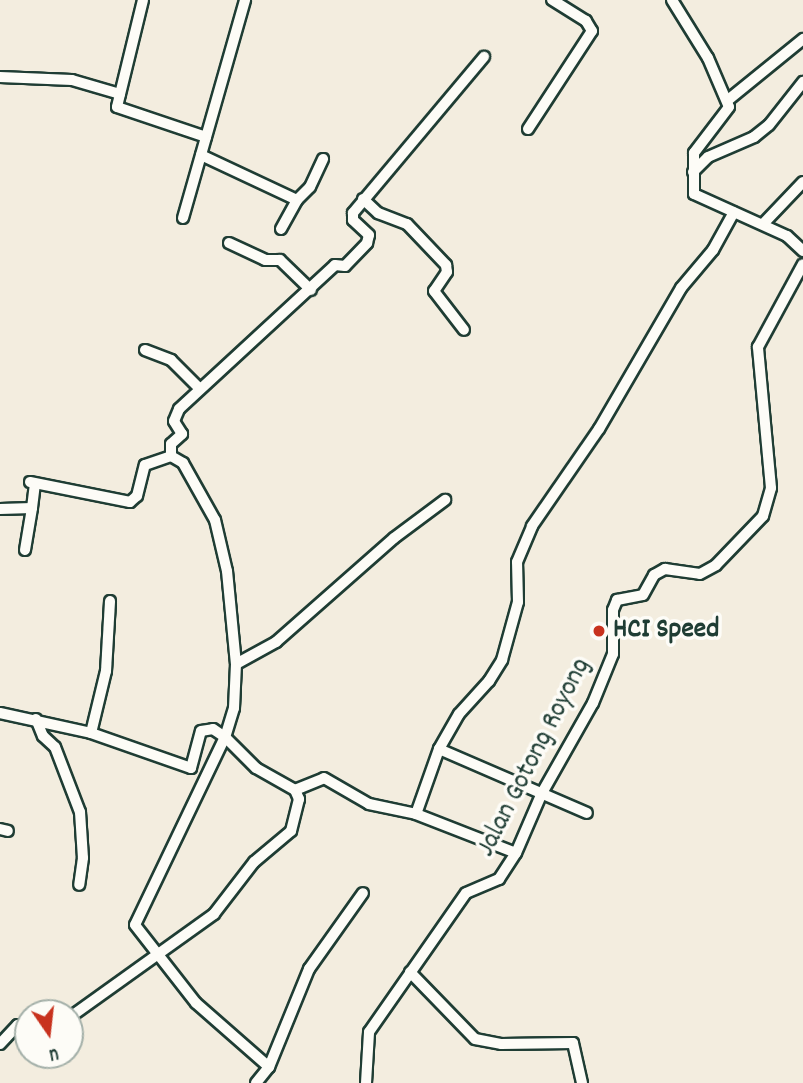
<!DOCTYPE html>
<html>
<head>
<meta charset="utf-8">
<style>
	body { margin:0 }
	#map { position:relative; width:803px; height:1083px; overflow:hidden; background:#f3eddf; font-family:Dekko,sans-serif }
	div>[style] { position:absolute }
	[style*='--x'] { left:calc(var(--x)*1px); top:calc(var(--y)*1px); width:calc(var(--w)*1px); rotate:calc(var(--a)*1deg) }
	.roads { filter:drop-shadow(2px 0 #1f3d34) drop-shadow(-2px 0 #1f3d34) drop-shadow(0 2px #1f3d34) drop-shadow(0 -2px #1f3d34) }
	.street>* { height:10px; margin:-5px; padding:0 5px; transform-origin:5px; border-radius:5px; background:#fdfcf7 }
	.dots>* { width:19px; height:19px; translate:-50% -50%; box-sizing:border-box; border:4px solid #fdfcf7; border-radius:50% }
	span { translate:-50% -50%; white-space:nowrap; text-align:center; line-height:1.15; -webkit-text-stroke:7px #fdfcf7; paint-order:stroke }
	.poi-label { font-size:28px; color:#1f3d34; font-weight:700 }
	.left { translate:0 -50%; text-align:left }
	.street-label { font-size:28px; color:#1f3d34 }
	.north { position:absolute; left:14px; top:999px; width:70px; height:70px; box-sizing:border-box; background:#fdfcf7; border:2px solid #a4b0a9; border-radius:50%; rotate:166deg; font-size:19px; font-weight:700; line-height:28px; text-align:center; color:#1f3d34 }
	.north::after { content:''; display:block; margin:auto; width:24px; height:32px; background:#c8321e; clip-path:polygon(50% 0,100% 100%,50% 72%,0 100%) }
</style>
</head>
<body>
<div id="map">
	<div class="roads">
		<div class="street">
			<div style="--x:143;--y:0;--w:110;--a:103.7"></div>
			<div style="--x:117;--y:107;--w:94;--a:18.6"></div>
			<div style="--x:672;--y:0;--w:68;--a:58.2"></div>
			<div style="--x:708;--y:58;--w:53;--a:66.8"></div>
			<div style="--x:729;--y:107;--w:58;--a:127.3"></div>
			<div style="--x:694;--y:153;--w:41;--a:90"></div>
			<div style="--x:694;--y:194;--w:102;--a:24.3"></div>
			<div style="--x:787;--y:236;--w:22;--a:43"></div>
			<div style="--x:0;--y:77;--w:72;--a:2.4"></div>
			<div style="--x:72;--y:80;--w:50;--a:16.3"></div>
			<div style="--x:728;--y:100;--w:97;--a:-39.1"></div>
			<div style="--x:528;--y:129;--w:117;--a:-56.9"></div>
			<div style="--x:592;--y:31;--w:12;--a:-121"></div>
			<div style="--x:586;--y:21;--w:40;--a:-148"></div>
			<div style="--x:201;--y:155;--w:106;--a:25.1"></div>
			<div style="--x:297;--y:200;--w:33;--a:119"></div>
			<div style="--x:693;--y:172;--w:21;--a:-45"></div>
			<div style="--x:708;--y:157;--w:50;--a:-23.5"></div>
			<div style="--x:754;--y:137;--w:19;--a:-39"></div>
			<div style="--x:769;--y:125;--w:55;--a:-51.7"></div>
			<div style="--x:363;--y:199;--w:21;--a:43"></div>
			<div style="--x:378;--y:213;--w:31;--a:21"></div>
			<div style="--x:407;--y:224;--w:57;--a:46.4"></div>
			<div style="--x:446;--y:265;--w:7;--a:82"></div>
			<div style="--x:447;--y:272;--w:23;--a:124"></div>
			<div style="--x:434;--y:291;--w:49;--a:52.4"></div>
			<div style="--x:297;--y:200;--w:18;--a:-45"></div>
			<div style="--x:310;--y:187;--w:31;--a:-65"></div>
			<div style="--x:183;--y:218;--w:227;--a:-74.1"></div>
			<div style="--x:763;--y:224;--w:58;--a:-46.4"></div>
			<div style="--x:229;--y:243;--w:40;--a:25"></div>
			<div style="--x:265;--y:260;--w:15;--a:0"></div>
			<div style="--x:280;--y:260;--w:43;--a:44.1"></div>
			<div style="--x:145;--y:350;--w:28;--a:21"></div>
			<div style="--x:171;--y:360;--w:40;--a:45"></div>
			<div style="--x:171;--y:456;--w:12;--a:-90"></div>
			<div style="--x:171;--y:444;--w:15;--a:-42"></div>
			<div style="--x:182;--y:434;--w:15;--a:-122"></div>
			<div style="--x:174;--y:421;--w:13;--a:-67"></div>
			<div style="--x:179;--y:409;--w:212;--a:-42.7"></div>
			<div style="--x:335;--y:265;--w:10;--a:6"></div>
			<div style="--x:345;--y:266;--w:32;--a:-46"></div>
			<div style="--x:367;--y:243;--w:8;--a:-76"></div>
			<div style="--x:369;--y:235;--w:22;--a:-137"></div>
			<div style="--x:353;--y:220;--w:7;--a:-90"></div>
			<div style="--x:353;--y:213;--w:204;--a:-50"></div>
			<div style="--x:30;--y:482;--w:102;--a:11.3"></div>
			<div style="--x:130;--y:502;--w:9;--a:-41"></div>
			<div style="--x:137;--y:496;--w:32;--a:-76"></div>
			<div style="--x:145;--y:465;--w:28;--a:-19"></div>
			<div style="--x:171;--y:456;--w:14;--a:30"></div>
			<div style="--x:183;--y:463;--w:65;--a:60.7"></div>
			<div style="--x:215;--y:520;--w:52;--a:76.8"></div>
			<div style="--x:227;--y:571;--w:93;--a:84.5"></div>
			<div style="--x:236;--y:664;--w:44;--a:92.6"></div>
			<div style="--x:234;--y:708;--w:30;--a:107"></div>
			<div style="--x:225;--y:737;--w:44;--a:45"></div>
			<div style="--x:256;--y:768;--w:45;--a:29.4"></div>
			<div style="--x:295;--y:790;--w:10;--a:66"></div>
			<div style="--x:299;--y:799;--w:33;--a:104"></div>
			<div style="--x:291;--y:831;--w:48;--a:140"></div>
			<div style="--x:254;--y:862;--w:66;--a:127.6"></div>
			<div style="--x:214;--y:914;--w:177;--a:144.4"></div>
			<div style="--x:0;--y:509;--w:32;--a:-2"></div>
			<div style="--x:32;--y:508;--w:24;--a:-83"></div>
			<div style="--x:25;--y:550;--w:43;--a:-80.5"></div>
			<div style="--x:236;--y:664;--w:46;--a:-28.8"></div>
			<div style="--x:276;--y:642;--w:157;--a:-41.4"></div>
			<div style="--x:394;--y:538;--w:64;--a:-36.7"></div>
			<div style="--x:0;--y:713;--w:93;--a:12.4"></div>
			<div style="--x:91;--y:733;--w:64;--a:-76.4"></div>
			<div style="--x:106;--y:671;--w:70;--a:-86.7"></div>
			<div style="--x:36;--y:719;--w:18;--a:68"></div>
			<div style="--x:43;--y:736;--w:16;--a:43"></div>
			<div style="--x:55;--y:747;--w:70;--a:69"></div>
			<div style="--x:80;--y:812;--w:46;--a:86.3"></div>
			<div style="--x:83;--y:858;--w:27;--a:98"></div>
			<div style="--x:91;--y:733;--w:106;--a:19.3"></div>
			<div style="--x:191;--y:768;--w:38;--a:-75"></div>
			<div style="--x:201;--y:731;--w:12;--a:-9"></div>
			<div style="--x:213;--y:729;--w:14;--a:34"></div>
			<div style="--x:225;--y:737;--w:208;--a:115.6"></div>
			<div style="--x:135;--y:925;--w:99;--a:52"></div>
			<div style="--x:196;--y:1003;--w:97;--a:41.2"></div>
			<div style="--x:439;--y:749;--w:161;--a:23.4"></div>
			<div style="--x:295;--y:790;--w:31;--a:-22"></div>
			<div style="--x:324;--y:778;--w:52;--a:30"></div>
			<div style="--x:369;--y:804;--w:48;--a:12"></div>
			<div style="--x:416;--y:814;--w:107;--a:21.3"></div>
			<div style="--x:416;--y:814;--w:69;--a:-70.5"></div>
			<div style="--x:439;--y:749;--w:40;--a:-60.3"></div>
			<div style="--x:459;--y:714;--w:45;--a:-47.7"></div>
			<div style="--x:489;--y:681;--w:25;--a:-58"></div>
			<div style="--x:502;--y:660;--w:60;--a:-74.6"></div>
			<div style="--x:518;--y:602;--w:40;--a:-91.4"></div>
			<div style="--x:517;--y:562;--w:39;--a:-67"></div>
			<div style="--x:532;--y:526;--w:118;--a:-55.4"></div>
			<div style="--x:599;--y:429;--w:163;--a:-59.8"></div>
			<div style="--x:681;--y:288;--w:50;--a:-49.9"></div>
			<div style="--x:713;--y:250;--w:43;--a:-61.1"></div>
			<div style="--x:0;--y:829;--w:8;--a:14"></div>
			<div style="--x:410;--y:972;--w:93;--a:45.9"></div>
			<div style="--x:475;--y:1039;--w:26;--a:11"></div>
			<div style="--x:501;--y:1044;--w:72;--a:-0.8"></div>
			<div style="--x:573;--y:1043;--w:41;--a:77.3"></div>
			<div style="--x:0;--y:1044;--w:26;--a:-47"></div>
			<div style="--x:18;--y:1025;--w:10;--a:6"></div>
			<div style="--x:256;--y:1083;--w:21;--a:-51"></div>
			<div style="--x:269;--y:1067;--w:106;--a:-67.8"></div>
			<div style="--x:309;--y:969;--w:93;--a:-54.6"></div>
			<div style="--x:366;--y:1083;--w:51;--a:-86.6"></div>
			<div style="--x:369;--y:1032;--w:169;--a:-55.1"></div>
			<div style="--x:466;--y:893;--w:36;--a:-23"></div>
			<div style="--x:499;--y:879;--w:31;--a:-57"></div>
			<div style="--x:516;--y:853;--w:65;--a:-66.6"></div>
			<div style="--x:542;--y:793;--w:103;--a:-60.5"></div>
			<div style="--x:593;--y:703;--w:53;--a:-67.8"></div>
			<div style="--x:613;--y:654;--w:44;--a:-90"></div>
			<div style="--x:613;--y:610;--w:11;--a:-68"></div>
			<div style="--x:617;--y:600;--w:26;--a:-11"></div>
			<div style="--x:643;--y:595;--w:23;--a:-61"></div>
			<div style="--x:654;--y:575;--w:13;--a:-29"></div>
			<div style="--x:665;--y:569;--w:35;--a:8"></div>
			<div style="--x:700;--y:574;--w:18;--a:-29"></div>
			<div style="--x:716;--y:565;--w:68;--a:-46.2"></div>
			<div style="--x:763;--y:516;--w:29;--a:-74"></div>
			<div style="--x:771;--y:488;--w:142;--a:-95.3"></div>
			<div style="--x:758;--y:347;--w:94;--a:-61.5"></div>
		</div>
	</div>
	<div class="dots">
		<div style="left:599px;top:631px;background:#c8321e"></div>
	</div>
	<div class="poi-label">
		<span class="left" style="left:613px;top:631px">HCI Speed</span>
	</div>
	<div class="street-label">
		<span style="left:535px;top:758px;rotate:-63deg">Jalan Gotong Royong</span>
	</div>
	<div class="north">U</div>
</div>
</body>
</html>
